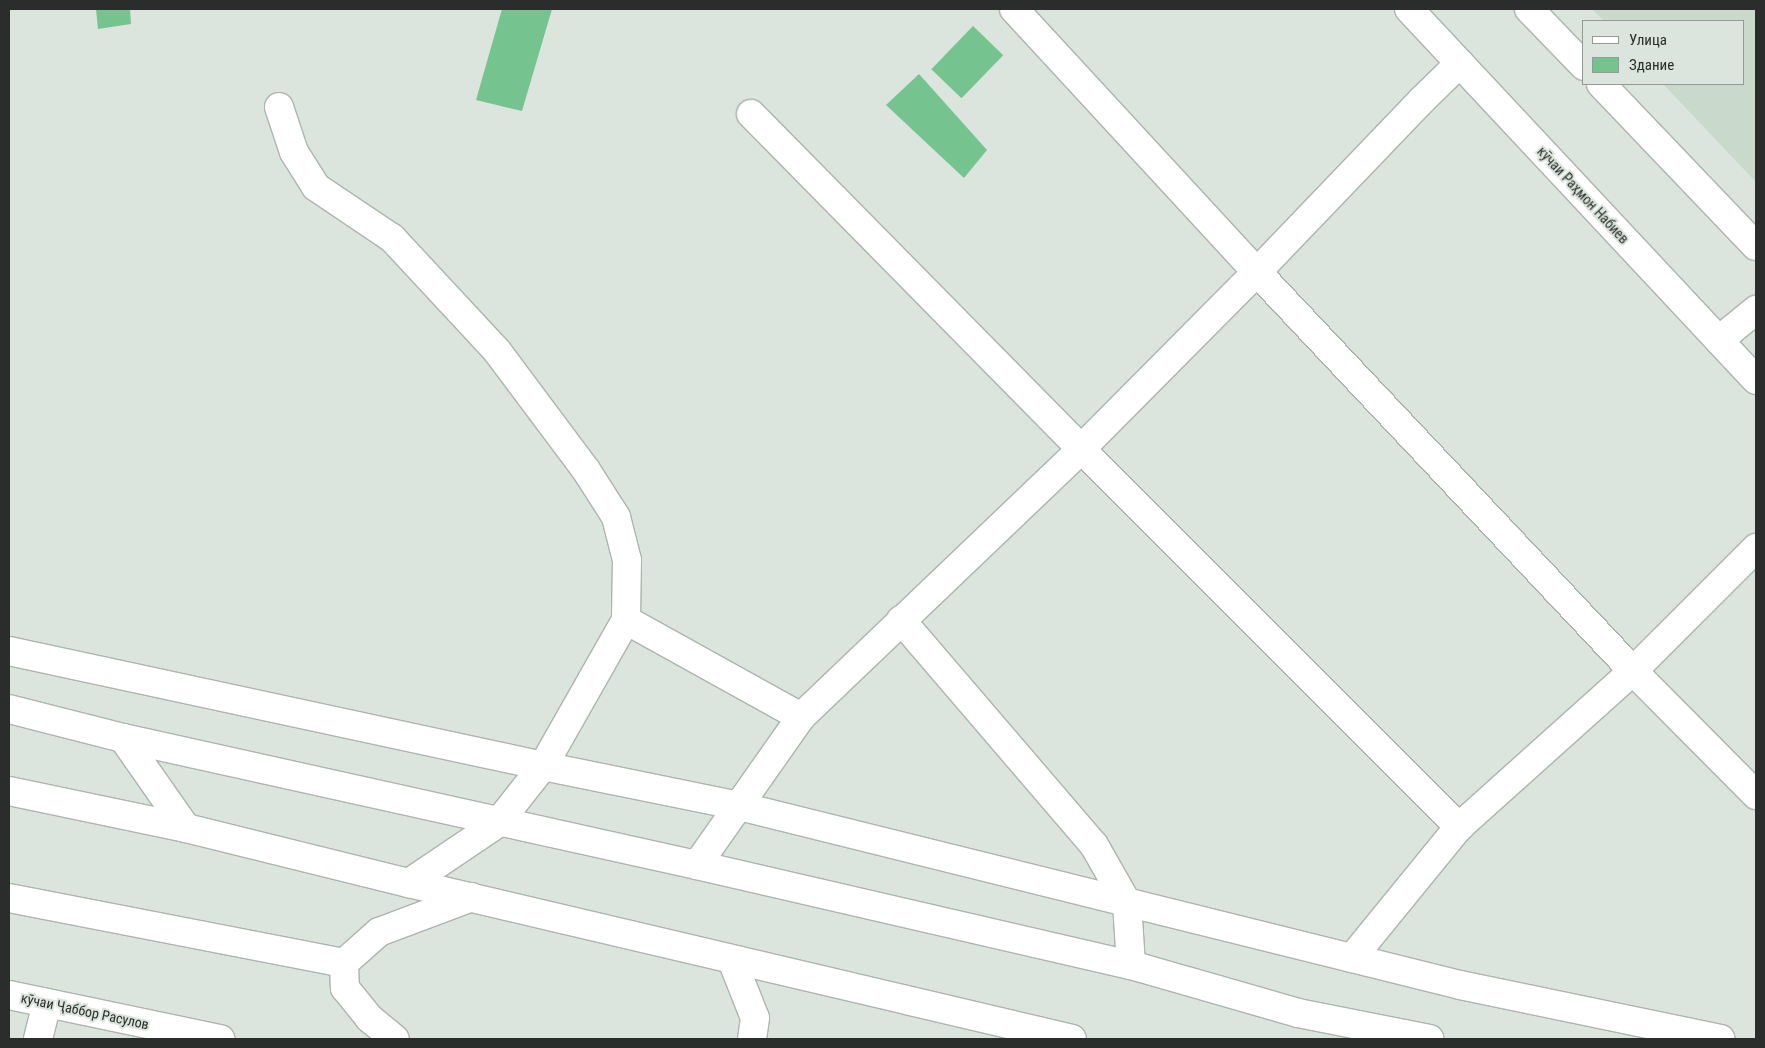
<!DOCTYPE html>
<html>
<head>
<meta charset="utf-8">
<style>
	body { margin:0 }
	#map { position:relative; width:1765px; height:1048px; overflow:hidden; background:#dbe4dd; font-family:"Roboto Condensed",sans-serif }
	div>[style] { position:absolute }
	[style*='--x'] { left:calc(var(--x)*1px); top:calc(var(--y)*1px); width:calc(var(--w)*1px); rotate:calc(var(--a)*1deg) }
	.built>* { inset:0; background:#c9dacd }
	.building>* { inset:0; background:#75c490; transform-origin:0 0 }
	.roads { filter:drop-shadow(1px 0 #acb5ae) drop-shadow(-1px 0 #acb5ae) drop-shadow(0 1px #acb5ae) drop-shadow(0 -1px #acb5ae) }
	.minor>* { height:28px; margin:-14px; padding:0 14px; transform-origin:14px; border-radius:14px; background:#fff }
	.major>* { height:28px; margin:-14px; padding:0 14px; transform-origin:14px; border-radius:14px; background:#fff }
	span { translate:-50% -50%; white-space:nowrap; text-align:center; line-height:1.15; -webkit-text-stroke:4px #dbe4dd; paint-order:stroke }
	.street-label { font-size:14px; color:#2a2d2b }
	.frame { position:absolute; inset:0; border:10px solid #2a2d2b; pointer-events:none }
	.legend { position:absolute; left:1582px; top:20px; width:162px; height:65px; box-sizing:border-box; background:#dbe4dd; border:1px solid #949b96; margin:0; padding:6px 9px; list-style:none; font-size:15px; color:#2a2d2b }
	.legend li { display:flex; align-items:center; gap:10px; height:25px }
	.legend b { width:25px; border:1px solid #949b96 }
</style>
</head>
<body>
<div id="map">
	<div class="built">
		<div style="clip-path:polygon(1592px 9px,1756px 9px,1756px 182px,1663px 84px,1744px 84px,1744px 21px,1604px 21px)"></div>
	</div>
	<div class="building">
		<div style="clip-path:polygon(96px 9px,130px 9px,131px 24px,98px 29px)"></div>
		<div style="clip-path:polygon(502px 9px,552px 9px,522px 111px,476px 100px)"></div>
		<div style="left:973px;top:26px;width:42px;height:60px;rotate:44deg"></div>
		<div style="clip-path:polygon(919px 74px,987px 150px,964px 178px,886px 105px)"></div>
	</div>
	<div class="roads">
		<div class="minor">
			<div style="--x:1014;--y:9;--w:358;--a:47.3"></div>
			<div style="--x:1257;--y:272;--w:548;--a:46.7"></div>
			<div style="--x:1633;--y:671;--w:175;--a:45.2"></div>
			<div style="--x:1529;--y:9;--w:79;--a:46"></div>
			<div style="--x:1601;--y:84;--w:224;--a:46.3"></div>
			<div style="--x:279;--y:107;--w:47;--a:71.6"></div>
			<div style="--x:294;--y:152;--w:41;--a:57.8"></div>
			<div style="--x:316;--y:187;--w:92;--a:33.9"></div>
			<div style="--x:392;--y:238;--w:154;--a:47.1"></div>
			<div style="--x:497;--y:351;--w:149;--a:53.2"></div>
			<div style="--x:586;--y:470;--w:56;--a:57.4"></div>
			<div style="--x:616;--y:517;--w:44;--a:75.7"></div>
			<div style="--x:627;--y:560;--w:60;--a:91"></div>
			<div style="--x:626;--y:620;--w:168;--a:119.6"></div>
			<div style="--x:543;--y:766;--w:73;--a:128.3"></div>
			<div style="--x:751;--y:114;--w:470;--a:45.4"></div>
			<div style="--x:1081;--y:449;--w:535;--a:45"></div>
			<div style="--x:1719;--y:340;--w:48;--a:-39"></div>
			<div style="--x:626;--y:620;--w:200;--a:29"></div>
			<div style="--x:901;--y:620;--w:296;--a:49.4"></div>
			<div style="--x:1094;--y:845;--w:67;--a:60.4"></div>
			<div style="--x:1127;--y:903;--w:62;--a:86.3"></div>
			<div style="--x:9;--y:651;--w:546;--a:12.15"></div>
			<div style="--x:543;--y:766;--w:200;--a:11.5"></div>
			<div style="--x:739;--y:806;--w:743;--a:13.94"></div>
			<div style="--x:1460;--y:985;--w:266;--a:11.7"></div>
			<div style="--x:9;--y:709;--w:118;--a:14.3"></div>
			<div style="--x:123;--y:738;--w:588;--a:12.48"></div>
			<div style="--x:697;--y:865;--w:445;--a:13"></div>
			<div style="--x:1131;--y:965;--w:174;--a:16"></div>
			<div style="--x:1298;--y:1013;--w:134;--a:11.2"></div>
			<div style="--x:697;--y:865;--w:181;--a:-54.9"></div>
			<div style="--x:801;--y:717;--w:388;--a:-43.7"></div>
			<div style="--x:1081;--y:449;--w:250;--a:-45.2"></div>
			<div style="--x:1257;--y:272;--w:237;--a:-46.2"></div>
			<div style="--x:1421;--y:101;--w:54;--a:-44.3"></div>
			<div style="--x:9;--y:898;--w:341;--a:11"></div>
			<div style="--x:1352;--y:958;--w:169;--a:-50.8"></div>
			<div style="--x:1459;--y:827;--w:234;--a:-41.9"></div>
			<div style="--x:1633;--y:671;--w:174;--a:-45"></div>
			<div style="--x:344;--y:963;--w:47;--a:-41.5"></div>
			<div style="--x:379;--y:932;--w:99;--a:-20.6"></div>
			<div style="--x:344;--y:963;--w:25;--a:88"></div>
			<div style="--x:345;--y:988;--w:38;--a:51"></div>
			<div style="--x:369;--y:1018;--w:33;--a:39"></div>
			<div style="--x:38;--y:1039;--w:37;--a:-76"></div>
		</div>
		<div class="major">
			<div style="--x:1409;--y:9;--w:508;--a:46.91"></div>
			<div style="--x:123;--y:738;--w:110;--a:55"></div>
			<div style="--x:9;--y:791;--w:181;--a:11.8"></div>
			<div style="--x:186;--y:828;--w:230;--a:13.9"></div>
			<div style="--x:409;--y:883;--w:681;--a:13.24"></div>
			<div style="--x:409;--y:883;--w:107;--a:-34"></div>
			<div style="--x:732;--y:960;--w:62;--a:68.4"></div>
			<div style="--x:755;--y:1018;--w:21;--a:98"></div>
			<div style="--x:9;--y:995;--w:216;--a:11.8"></div>
		</div>
	</div>
	<div class="street-label">
		<span style="left:1583px;top:195px;rotate:47deg">кӯчаи Раҳмон Набиев</span>
		<span style="left:85px;top:1011px;rotate:12deg">кӯчаи Ҷаббор Расулов</span>
	</div>
	<div class="frame"></div>
	<ul class="legend">
	<li><b style="height:6px;background:#fff"></b>Улица</li>
	<li><b style="height:14px;background:#75c490"></b>Здание</li>
	</ul>
</div>
</body>
</html>
